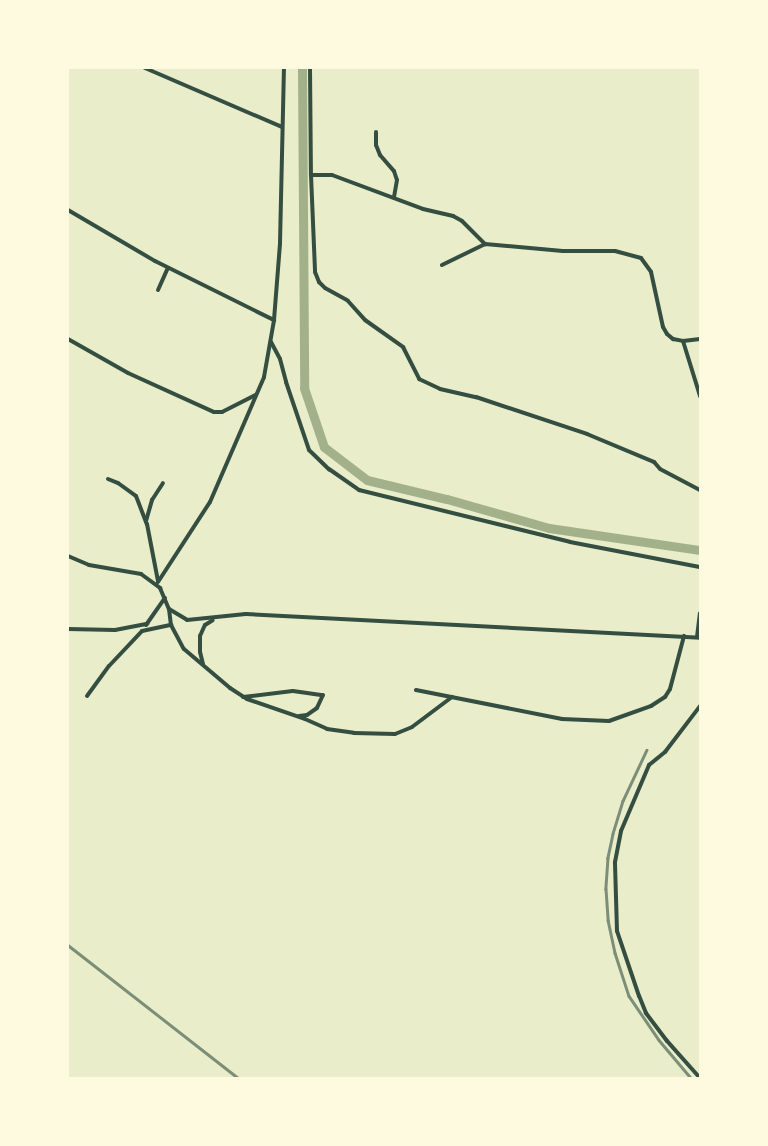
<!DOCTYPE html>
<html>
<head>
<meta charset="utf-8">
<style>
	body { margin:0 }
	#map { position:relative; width:768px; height:1146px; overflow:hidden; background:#e9edc9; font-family:"Roboto Condensed",sans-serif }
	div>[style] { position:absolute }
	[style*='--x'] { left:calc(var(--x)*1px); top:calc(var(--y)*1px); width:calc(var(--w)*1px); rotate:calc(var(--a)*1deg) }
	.canal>* { height:9px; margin:-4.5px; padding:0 4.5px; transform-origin:4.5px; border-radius:4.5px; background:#a3b18a }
	.minor>* { height:4px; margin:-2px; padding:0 2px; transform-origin:2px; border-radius:2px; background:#344e41 }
	.rail>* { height:2.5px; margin:-1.25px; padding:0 1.25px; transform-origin:1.25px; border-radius:1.25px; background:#7c8e77 }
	span { translate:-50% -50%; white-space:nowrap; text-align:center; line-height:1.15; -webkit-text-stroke:4.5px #fefae0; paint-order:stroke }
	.frame { position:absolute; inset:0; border:69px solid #fefae0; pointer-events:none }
</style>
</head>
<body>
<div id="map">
	<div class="canal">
		<div style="--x:302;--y:68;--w:320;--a:89.6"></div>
		<div style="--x:304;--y:388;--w:62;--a:71.3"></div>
		<div style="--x:324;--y:447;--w:54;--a:37.5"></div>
		<div style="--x:367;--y:480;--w:82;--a:13.4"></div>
		<div style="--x:447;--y:499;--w:106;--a:15.9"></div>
		<div style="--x:549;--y:528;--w:153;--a:8.3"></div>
	</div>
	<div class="minor">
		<div style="--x:145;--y:68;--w:149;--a:23.3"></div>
		<div style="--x:310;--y:68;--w:107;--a:89.5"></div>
		<div style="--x:311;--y:175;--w:21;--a:0"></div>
		<div style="--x:332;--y:175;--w:97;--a:20.5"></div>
		<div style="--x:423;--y:209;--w:31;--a:13"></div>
		<div style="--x:453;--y:216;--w:10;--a:29"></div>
		<div style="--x:462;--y:221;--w:33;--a:45"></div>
		<div style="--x:485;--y:244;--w:78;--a:5.1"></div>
		<div style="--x:563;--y:251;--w:52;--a:0"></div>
		<div style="--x:615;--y:251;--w:27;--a:15"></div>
		<div style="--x:641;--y:258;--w:17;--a:54"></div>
		<div style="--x:651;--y:272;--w:56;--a:77.7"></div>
		<div style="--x:663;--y:327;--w:8;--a:60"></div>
		<div style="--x:667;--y:334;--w:8;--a:40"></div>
		<div style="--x:673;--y:339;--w:10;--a:11"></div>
		<div style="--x:683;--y:341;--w:17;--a:-7"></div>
		<div style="--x:376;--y:132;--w:13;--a:90"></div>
		<div style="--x:376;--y:145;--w:11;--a:68"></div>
		<div style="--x:380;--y:155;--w:21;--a:49"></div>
		<div style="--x:394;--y:171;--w:9;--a:72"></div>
		<div style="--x:397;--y:180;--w:17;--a:100"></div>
		<div style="--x:311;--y:175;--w:97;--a:87.6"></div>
		<div style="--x:315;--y:272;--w:11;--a:68"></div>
		<div style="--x:319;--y:282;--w:8;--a:45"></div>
		<div style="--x:325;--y:288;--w:26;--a:29"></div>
		<div style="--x:348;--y:301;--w:25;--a:48"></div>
		<div style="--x:365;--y:320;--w:47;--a:35.4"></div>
		<div style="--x:403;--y:347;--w:36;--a:63"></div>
		<div style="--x:419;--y:379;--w:23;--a:25"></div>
		<div style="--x:440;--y:389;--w:37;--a:13"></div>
		<div style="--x:476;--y:397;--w:117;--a:18.4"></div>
		<div style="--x:587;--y:434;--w:73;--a:22.7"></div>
		<div style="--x:654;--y:462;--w:9;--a:49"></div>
		<div style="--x:660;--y:469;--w:45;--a:27.7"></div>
		<div style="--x:68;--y:210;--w:101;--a:30.4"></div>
		<div style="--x:155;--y:261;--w:133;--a:26.4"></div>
		<div style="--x:442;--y:265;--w:48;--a:-26"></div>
		<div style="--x:158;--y:290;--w:24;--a:-66"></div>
		<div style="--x:68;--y:339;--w:69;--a:29.5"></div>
		<div style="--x:128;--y:373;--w:94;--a:24.4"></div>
		<div style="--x:214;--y:412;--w:8;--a:0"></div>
		<div style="--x:222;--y:412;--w:38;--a:-27"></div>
		<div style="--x:683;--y:341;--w:58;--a:72.8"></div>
		<div style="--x:271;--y:342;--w:19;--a:62"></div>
		<div style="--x:280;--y:359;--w:24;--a:75"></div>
		<div style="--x:286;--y:382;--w:72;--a:71.3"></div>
		<div style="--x:309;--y:450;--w:28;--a:44"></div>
		<div style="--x:329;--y:469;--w:37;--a:35"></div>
		<div style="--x:359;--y:490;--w:217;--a:13.8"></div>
		<div style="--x:570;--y:542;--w:132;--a:10.9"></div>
		<div style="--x:108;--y:479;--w:11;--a:22"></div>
		<div style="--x:118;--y:483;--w:22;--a:36"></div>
		<div style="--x:136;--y:496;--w:30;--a:69"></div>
		<div style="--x:147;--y:524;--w:58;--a:79.1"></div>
		<div style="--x:146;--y:521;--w:22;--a:-74"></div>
		<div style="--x:152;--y:500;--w:20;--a:-57"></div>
		<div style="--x:68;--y:556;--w:23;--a:23"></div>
		<div style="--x:89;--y:565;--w:53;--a:9.8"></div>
		<div style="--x:141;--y:574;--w:24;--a:36"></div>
		<div style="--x:160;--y:588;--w:23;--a:67"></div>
		<div style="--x:169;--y:609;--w:21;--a:31"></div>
		<div style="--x:187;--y:620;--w:59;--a:-5.8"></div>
		<div style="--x:246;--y:614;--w:455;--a:3"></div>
		<div style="--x:158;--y:582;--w:95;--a:-57"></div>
		<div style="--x:210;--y:502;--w:136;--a:-66.6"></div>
		<div style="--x:264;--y:377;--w:58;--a:-80"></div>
		<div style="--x:274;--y:320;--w:77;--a:-85.5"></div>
		<div style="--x:280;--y:243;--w:175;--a:-88.7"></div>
		<div style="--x:169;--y:609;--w:16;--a:83"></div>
		<div style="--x:171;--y:625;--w:27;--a:62"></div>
		<div style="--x:184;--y:649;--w:60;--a:40.3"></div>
		<div style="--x:230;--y:688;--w:20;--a:33"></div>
		<div style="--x:247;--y:699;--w:61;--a:19"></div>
		<div style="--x:305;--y:719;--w:24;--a:24"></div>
		<div style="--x:327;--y:729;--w:27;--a:8"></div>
		<div style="--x:354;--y:733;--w:41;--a:1.4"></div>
		<div style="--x:395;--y:734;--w:18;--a:-22"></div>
		<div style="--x:412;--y:727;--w:50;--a:-36.9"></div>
		<div style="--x:146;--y:625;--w:33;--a:-55"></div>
		<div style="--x:68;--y:629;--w:47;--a:1.2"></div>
		<div style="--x:115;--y:630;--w:33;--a:-11"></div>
		<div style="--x:697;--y:637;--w:24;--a:-83"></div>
		<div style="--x:203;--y:664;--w:12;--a:-104"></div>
		<div style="--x:200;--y:652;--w:16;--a:-90"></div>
		<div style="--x:200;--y:636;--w:12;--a:-66"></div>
		<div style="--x:205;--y:625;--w:9;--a:-32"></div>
		<div style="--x:416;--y:690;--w:149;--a:11.2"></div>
		<div style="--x:562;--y:719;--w:47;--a:2.4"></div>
		<div style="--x:609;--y:721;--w:45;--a:-19.7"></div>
		<div style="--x:651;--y:706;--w:17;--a:-33"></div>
		<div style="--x:665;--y:697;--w:9;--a:-58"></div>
		<div style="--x:670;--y:689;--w:55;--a:-75.2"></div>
		<div style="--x:87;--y:696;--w:37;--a:-54"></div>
		<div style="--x:109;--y:666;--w:48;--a:-46.7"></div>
		<div style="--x:142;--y:631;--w:30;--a:-12"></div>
		<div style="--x:243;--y:697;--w:50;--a:-6.8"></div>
		<div style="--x:293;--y:691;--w:30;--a:8"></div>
		<div style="--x:323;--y:695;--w:14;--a:115"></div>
		<div style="--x:317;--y:708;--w:12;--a:145"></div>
		<div style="--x:307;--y:715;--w:8;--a:173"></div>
		<div style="--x:700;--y:1078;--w:50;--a:-131.7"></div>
		<div style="--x:667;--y:1041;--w:35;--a:-127"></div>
		<div style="--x:646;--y:1013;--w:18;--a:-112"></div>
		<div style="--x:639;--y:996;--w:69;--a:-108.7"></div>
		<div style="--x:617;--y:931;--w:69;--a:-91.7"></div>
		<div style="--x:615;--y:862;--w:32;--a:-79"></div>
		<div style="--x:621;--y:831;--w:72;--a:-67"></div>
		<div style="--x:649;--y:765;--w:21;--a:-39"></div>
		<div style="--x:665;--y:752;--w:58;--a:-52.7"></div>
	</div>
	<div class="rail">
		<div style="--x:647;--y:750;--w:56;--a:115.2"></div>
		<div style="--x:623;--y:801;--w:34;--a:107"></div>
		<div style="--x:613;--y:834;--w:25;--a:102"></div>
		<div style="--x:608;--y:858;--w:31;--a:94"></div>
		<div style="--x:606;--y:889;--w:31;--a:86"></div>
		<div style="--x:608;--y:920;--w:34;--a:78"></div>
		<div style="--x:615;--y:953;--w:45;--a:72"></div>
		<div style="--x:629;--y:996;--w:53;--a:55.7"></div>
		<div style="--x:659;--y:1040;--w:50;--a:49.9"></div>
		<div style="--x:68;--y:945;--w:216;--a:38"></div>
	</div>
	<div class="frame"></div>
</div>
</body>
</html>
